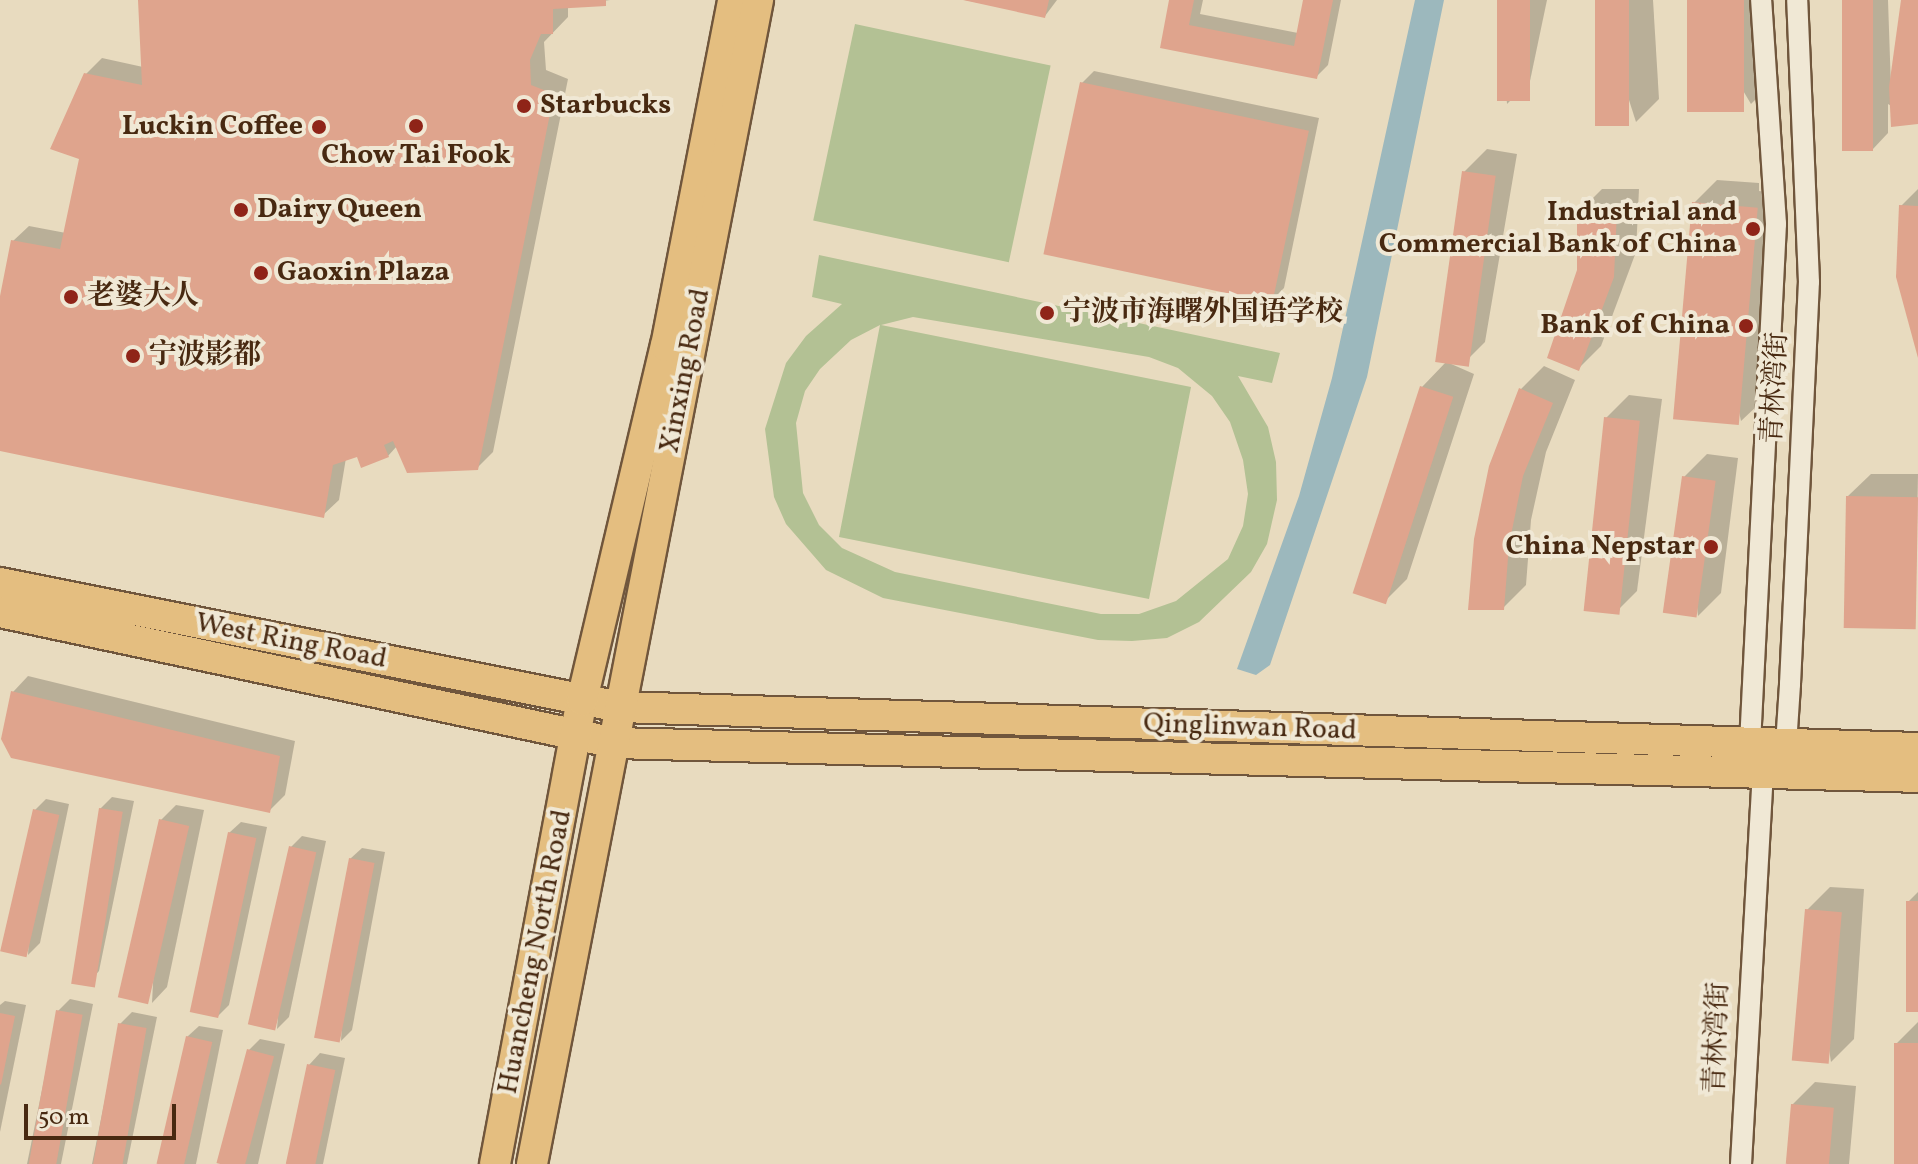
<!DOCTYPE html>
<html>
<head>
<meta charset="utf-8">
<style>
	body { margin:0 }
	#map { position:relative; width:1918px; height:1164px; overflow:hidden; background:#e8dbbf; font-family:Vollkorn,"Noto Serif SC",serif }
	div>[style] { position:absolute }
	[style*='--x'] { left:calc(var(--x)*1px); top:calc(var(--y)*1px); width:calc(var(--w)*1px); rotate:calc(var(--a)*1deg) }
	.green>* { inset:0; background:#b3c194; transform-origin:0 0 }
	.water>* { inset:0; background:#9cb8bd }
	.shadow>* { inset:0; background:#0003 }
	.building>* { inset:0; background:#dfa48d; transform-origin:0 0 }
	.roads { filter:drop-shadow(2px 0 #70563c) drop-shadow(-2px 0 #70563c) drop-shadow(0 2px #70563c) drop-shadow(0 -2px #70563c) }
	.street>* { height:20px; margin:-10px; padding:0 10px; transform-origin:10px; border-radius:10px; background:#f0e8d5 }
	.primary>* { height:30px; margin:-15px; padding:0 15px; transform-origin:15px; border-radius:15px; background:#e4be80 }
	.dots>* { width:22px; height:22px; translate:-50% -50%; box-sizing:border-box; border:4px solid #f0e8d5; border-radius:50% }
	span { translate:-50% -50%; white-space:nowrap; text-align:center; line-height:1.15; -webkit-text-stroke:8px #f0e8d5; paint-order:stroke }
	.poi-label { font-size:28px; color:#482911; font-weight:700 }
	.left { translate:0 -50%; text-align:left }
	.right { translate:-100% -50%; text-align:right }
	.street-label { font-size:28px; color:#482911 }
	.scale { position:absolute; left:24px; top:1104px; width:152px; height:36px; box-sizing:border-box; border:4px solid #482911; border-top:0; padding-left:10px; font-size:24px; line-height:28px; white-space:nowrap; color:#482911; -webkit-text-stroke:6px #f0e8d5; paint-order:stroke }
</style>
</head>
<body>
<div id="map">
	<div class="green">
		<div style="left:855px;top:24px;width:200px;height:201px;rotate:12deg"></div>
		<div style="clip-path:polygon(evenodd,819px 255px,1280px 353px,1272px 383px,1238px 376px,1268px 427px,1276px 462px,1277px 500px,1267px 544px,1251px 572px,1199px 622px,1167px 638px,1132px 641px,1098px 640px,883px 598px,826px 570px,786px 524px,774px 497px,765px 429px,786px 363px,806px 336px,842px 304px,812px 297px,819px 255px,913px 317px,1149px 357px,1178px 368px,1212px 396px,1230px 422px,1243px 460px,1248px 494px,1243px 526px,1228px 559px,1176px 601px,1139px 614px,1101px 614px,895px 572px,842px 548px,819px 525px,803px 493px,796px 423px,805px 391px,820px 369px,851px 340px,880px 325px,839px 537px,1149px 599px,1191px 387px,881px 325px,913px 317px)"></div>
	</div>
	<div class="water">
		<div style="clip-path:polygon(1415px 0,1444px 0,1367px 377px,1270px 665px,1256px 675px,1237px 669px,1299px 496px,1332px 378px)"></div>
	</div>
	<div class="shadow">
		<div style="clip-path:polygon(139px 0,610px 0,568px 6px,568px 17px,544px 42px,546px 70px,568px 79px,493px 452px,477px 468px,397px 446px,388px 456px,358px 454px,346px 458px,339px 500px,323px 515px,0 449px,0 306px,13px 241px,29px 226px,66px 233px,82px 157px,86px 74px,102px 58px,143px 67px)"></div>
		<div style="clip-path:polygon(965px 0,1057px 0,1045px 16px)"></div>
		<div style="clip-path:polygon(1171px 0,1203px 0,1200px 14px,1298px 33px,1305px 0,1341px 0,1328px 65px,1316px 77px,1162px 46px)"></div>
		<div style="clip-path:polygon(1499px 0,1547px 0,1530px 81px,1507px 104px)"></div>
		<div style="clip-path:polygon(1597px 0,1653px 0,1659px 99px,1636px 122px)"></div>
		<div style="clip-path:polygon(1689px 0,1760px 0,1767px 88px,1751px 104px)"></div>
		<div style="clip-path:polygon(1844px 0,1888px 0,1891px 88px,1903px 0,1918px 0,1918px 122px,1888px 104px,1888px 133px,1873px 149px)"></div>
		<div style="clip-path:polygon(1094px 71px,1319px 118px,1284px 288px,1272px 300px,1082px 83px)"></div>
		<div style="clip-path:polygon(1487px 149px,1517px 154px,1485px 342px,1462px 365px,1449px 363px,1474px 374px,1407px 579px,1384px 602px,1422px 387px,1446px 362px,1464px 172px)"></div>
		<div style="clip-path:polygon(1717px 180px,1759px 183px,1759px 191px,1773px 193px,1757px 406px,1741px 421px,1694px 203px)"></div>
		<div style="clip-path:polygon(1602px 189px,1639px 189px,1636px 252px,1601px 346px,1578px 369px,1579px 212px)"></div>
		<div style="clip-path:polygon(1918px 189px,1918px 353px,1898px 277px,1901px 206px)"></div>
		<div style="clip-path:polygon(1544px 366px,1575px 380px,1546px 452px,1531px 520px,1526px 585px,1503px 608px,1521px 389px)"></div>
		<div style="clip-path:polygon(1629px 395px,1662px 399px,1637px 591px,1614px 614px,1606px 418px)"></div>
		<div style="clip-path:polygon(1707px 454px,1738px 458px,1721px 593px,1698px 616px,1684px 477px)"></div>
		<div style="clip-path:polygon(1871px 474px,1918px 474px,1915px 627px,1848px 496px)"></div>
		<div style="clip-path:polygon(28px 676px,295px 741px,285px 795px,269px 811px,13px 692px)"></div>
		<div style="clip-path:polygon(112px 797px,134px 801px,99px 971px,88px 983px,100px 809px)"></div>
		<div style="clip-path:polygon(46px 799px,69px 804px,40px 943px,28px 955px,35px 810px)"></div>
		<div style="clip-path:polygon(176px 805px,204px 810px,167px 987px,152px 1003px,161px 820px)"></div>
		<div style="clip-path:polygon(241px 822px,267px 827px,229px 1005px,218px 1016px,229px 833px)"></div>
		<div style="clip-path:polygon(302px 836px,326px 841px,289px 1017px,277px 1029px,291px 847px)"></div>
		<div style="clip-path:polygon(362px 848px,385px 852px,352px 1030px,341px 1041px,350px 859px)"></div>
		<div style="clip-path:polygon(1830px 887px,1864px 889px,1854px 1039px,1831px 1062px,1807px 910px)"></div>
		<div style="clip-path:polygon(1918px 892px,1918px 1010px,1908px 902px)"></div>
		<div style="clip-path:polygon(70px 999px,93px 1004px,61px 1164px,27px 1164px,58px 1011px)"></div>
		<div style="clip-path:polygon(5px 1001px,26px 1005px,0 1132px,0 1005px)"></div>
		<div style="clip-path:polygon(132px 1012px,157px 1017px,127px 1164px,92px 1164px,120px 1024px)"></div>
		<div style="clip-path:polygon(1918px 1022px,1918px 1164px,1897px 1164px,1896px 1044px)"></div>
		<div style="clip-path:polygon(199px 1026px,223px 1030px,196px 1164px,162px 1164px,187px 1037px)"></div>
		<div style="clip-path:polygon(260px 1039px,285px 1044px,258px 1164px,223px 1164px,249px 1050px)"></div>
		<div style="clip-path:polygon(320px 1053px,345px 1058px,323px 1164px,288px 1164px,309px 1065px)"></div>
		<div style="clip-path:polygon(1815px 1082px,1856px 1086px,1849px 1164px,1787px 1164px,1792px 1105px)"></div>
	</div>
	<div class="building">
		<div style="clip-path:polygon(138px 0,606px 0,606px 6px,553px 9px,553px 34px,541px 34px,530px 60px,531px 85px,554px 94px,478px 470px,407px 473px,393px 441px,384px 445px,389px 457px,361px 468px,357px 457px,333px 465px,324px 518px,0 451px,0 296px,11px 240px,60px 249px,79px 159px,50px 149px,84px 73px,142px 85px)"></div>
		<div style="clip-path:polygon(963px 0,1049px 0,1045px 18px)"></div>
		<div style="clip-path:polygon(1169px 0,1194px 0,1189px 25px,1294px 46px,1303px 0,1333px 0,1317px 79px,1160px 48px)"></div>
		<div style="left:1497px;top:0;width:33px;height:101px"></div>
		<div style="left:1595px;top:0;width:34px;height:126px"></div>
		<div style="left:1687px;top:0;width:57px;height:112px"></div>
		<div style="left:1842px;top:0;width:31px;height:151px"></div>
		<div style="clip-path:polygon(1901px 0,1918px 0,1918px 124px,1891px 127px,1889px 87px)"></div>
		<div style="left:1080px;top:82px;width:234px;height:176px;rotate:12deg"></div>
		<div style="left:1462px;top:171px;width:34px;height:193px;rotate:8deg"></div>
		<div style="left:1692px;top:202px;width:66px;height:218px;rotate:5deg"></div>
		<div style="clip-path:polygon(1899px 205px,1918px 206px,1918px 358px,1896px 277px)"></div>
		<div style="clip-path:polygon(1617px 211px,1614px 277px,1579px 371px,1547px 358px,1577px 270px,1577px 212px)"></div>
		<div style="left:1420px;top:386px;width:35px;height:218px;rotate:18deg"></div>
		<div style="clip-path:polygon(1519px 388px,1553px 403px,1523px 476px,1509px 545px,1504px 610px,1468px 610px,1474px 539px,1489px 466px)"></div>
		<div style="left:1604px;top:417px;width:36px;height:195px;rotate:6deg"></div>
		<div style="left:1682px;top:476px;width:34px;height:138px;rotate:8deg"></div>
		<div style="left:1846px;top:496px;width:72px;height:132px;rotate:1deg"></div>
		<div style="clip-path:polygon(11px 691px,280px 756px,270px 813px,11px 758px,1px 739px)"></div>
		<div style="left:99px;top:808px;width:24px;height:178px;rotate:9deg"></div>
		<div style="left:33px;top:809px;width:27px;height:146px;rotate:13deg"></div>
		<div style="left:159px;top:819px;width:31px;height:183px;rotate:13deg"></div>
		<div style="left:228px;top:832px;width:29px;height:184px;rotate:12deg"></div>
		<div style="left:289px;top:846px;width:28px;height:183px;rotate:13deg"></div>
		<div style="left:349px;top:858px;width:26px;height:183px;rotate:11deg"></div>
		<div style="left:1906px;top:901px;width:12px;height:111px"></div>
		<div style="left:1805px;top:909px;width:37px;height:152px;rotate:5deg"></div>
		<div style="left:56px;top:1010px;width:27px;height:157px;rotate:10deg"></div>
		<div style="clip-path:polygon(0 1013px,15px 1016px,1px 1085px,0 1084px)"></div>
		<div style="left:118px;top:1023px;width:29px;height:144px;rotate:10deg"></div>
		<div style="left:186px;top:1036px;width:27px;height:131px;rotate:13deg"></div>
		<div style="left:1894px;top:1043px;width:24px;height:121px"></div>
		<div style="left:247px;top:1049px;width:28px;height:118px;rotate:15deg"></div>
		<div style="left:307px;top:1064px;width:29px;height:102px;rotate:12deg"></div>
		<div style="left:1791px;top:1104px;width:43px;height:60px;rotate:5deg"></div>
	</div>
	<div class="roads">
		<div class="street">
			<div style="--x:1779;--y:753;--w:11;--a:-49"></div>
			<div style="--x:1786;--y:745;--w:61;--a:-86.2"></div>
			<div style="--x:1790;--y:684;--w:402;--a:-87.3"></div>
			<div style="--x:1809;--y:282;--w:282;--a:-92.4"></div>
			<div style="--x:1741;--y:1164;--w:394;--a:-86.8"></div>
			<div style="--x:1763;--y:771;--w:30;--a:-116"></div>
			<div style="--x:1750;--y:744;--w:521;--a:-87.14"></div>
			<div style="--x:1776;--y:224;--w:225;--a:-93.8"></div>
		</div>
		<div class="primary">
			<div style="--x:0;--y:583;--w:632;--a:11.31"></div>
			<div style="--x:620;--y:707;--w:1299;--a:1.81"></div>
			<div style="--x:0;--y:612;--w:629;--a:12.02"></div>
			<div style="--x:615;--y:743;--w:1303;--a:1.49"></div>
			<div style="--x:495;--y:1164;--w:472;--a:-79.4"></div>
			<div style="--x:582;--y:700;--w:364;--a:-76.7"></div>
			<div style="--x:666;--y:346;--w:352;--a:-79"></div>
			<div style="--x:532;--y:1164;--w:1186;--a:-79.01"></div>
		</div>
	</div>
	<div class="dots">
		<div style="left:524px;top:106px;background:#8f2418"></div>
		<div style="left:416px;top:126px;background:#8f2418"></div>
		<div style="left:319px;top:127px;background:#8f2418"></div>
		<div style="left:241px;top:210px;background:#8f2418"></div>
		<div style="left:1753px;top:229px;background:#8f2418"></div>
		<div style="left:261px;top:273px;background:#8f2418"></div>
		<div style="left:71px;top:297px;background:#8f2418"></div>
		<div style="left:1047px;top:313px;background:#8f2418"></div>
		<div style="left:1746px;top:326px;background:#8f2418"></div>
		<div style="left:133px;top:356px;background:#8f2418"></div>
		<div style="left:1711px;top:547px;background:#8f2418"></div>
	</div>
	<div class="poi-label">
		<span class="left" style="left:540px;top:106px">Starbucks</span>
		<span class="right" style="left:303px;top:127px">Luckin Coffee</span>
		<span style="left:416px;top:156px">Chow Tai Fook</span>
		<span class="left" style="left:257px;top:210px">Dairy Queen</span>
		<span class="right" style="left:1737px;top:229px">Industrial and<br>Commercial Bank of China</span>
		<span class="left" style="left:277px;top:273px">Gaoxin Plaza</span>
		<span class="left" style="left:87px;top:297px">老婆大人</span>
		<span class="left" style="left:1063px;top:313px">宁波市海曙外国语学校</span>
		<span class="right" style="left:1730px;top:326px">Bank of China</span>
		<span class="left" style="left:149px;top:356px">宁波影都</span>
		<span class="right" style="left:1695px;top:547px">China Nepstar</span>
	</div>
	<div class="street-label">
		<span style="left:686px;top:371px;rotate:-79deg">Xinxing Road</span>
		<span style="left:1776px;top:388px;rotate:-87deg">青林湾街</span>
		<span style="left:291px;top:642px;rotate:11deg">West Ring Road</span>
		<span style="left:1250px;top:728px;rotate:2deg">Qinglinwan Road</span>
		<span style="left:536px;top:952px;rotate:-79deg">Huancheng North Road</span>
		<span style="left:1718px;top:1038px;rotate:-88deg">青林湾街</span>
	</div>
	<div class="scale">50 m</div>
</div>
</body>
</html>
